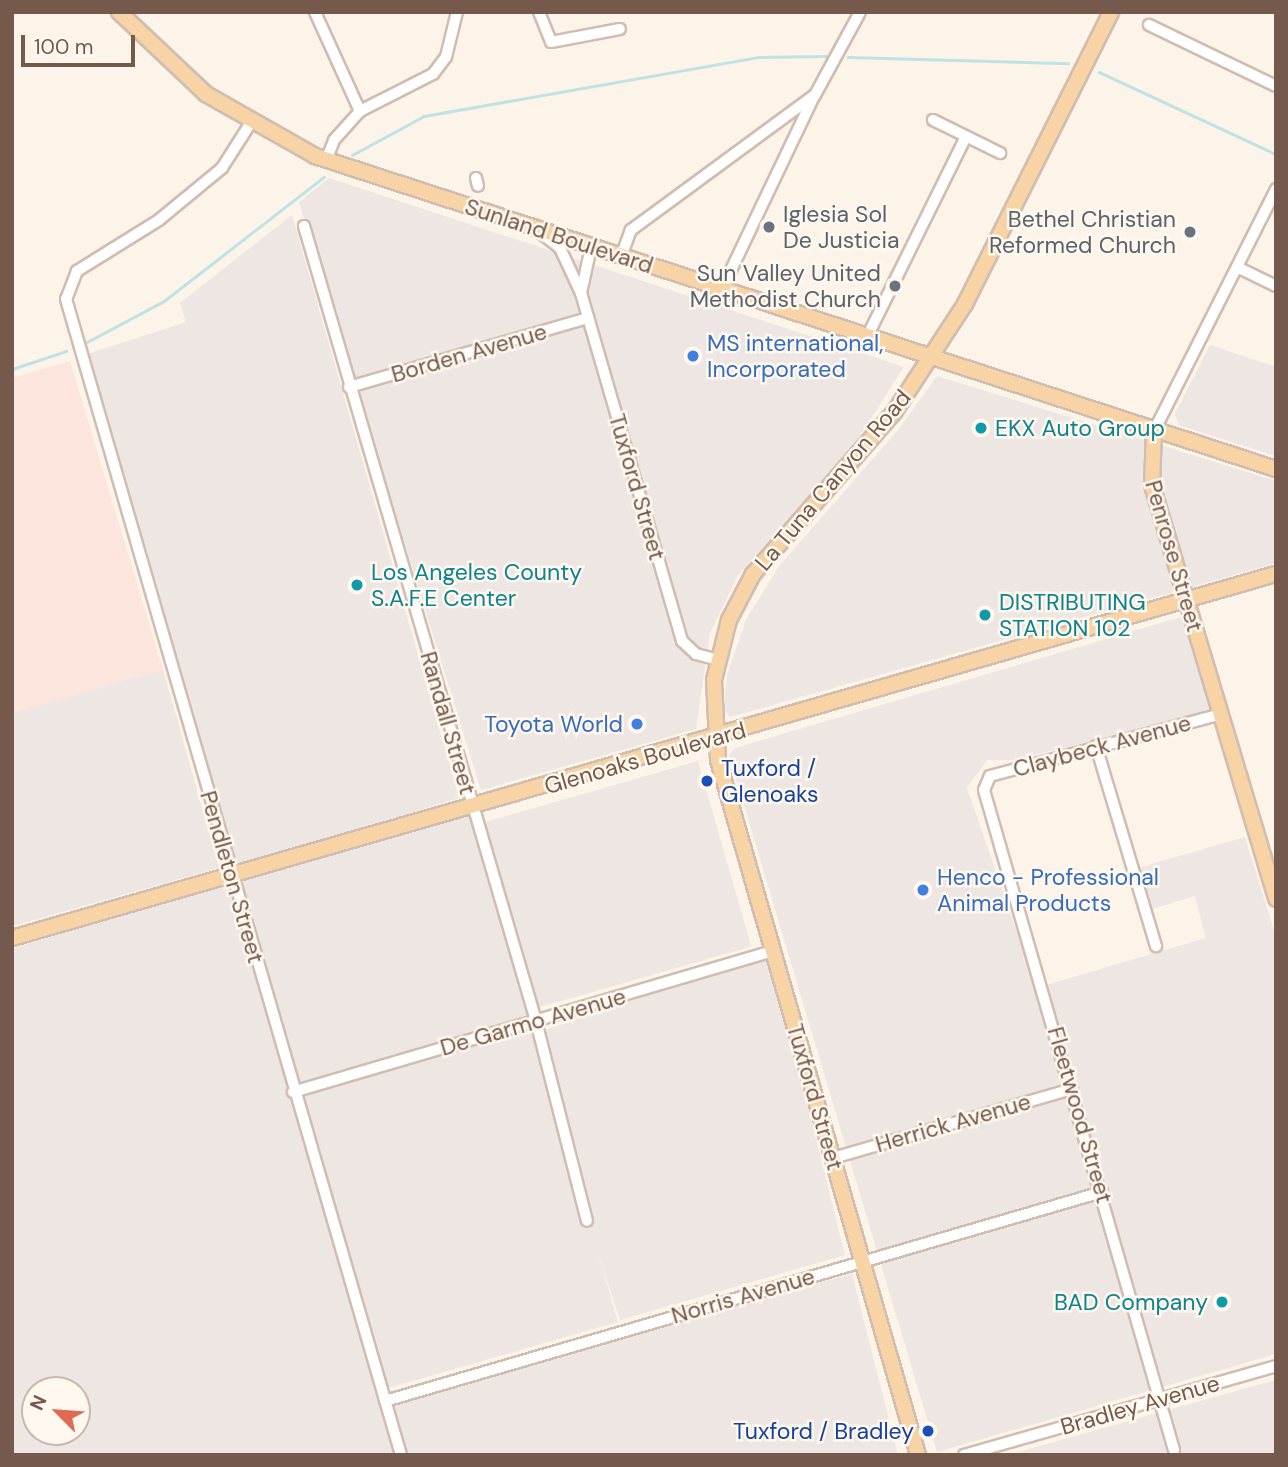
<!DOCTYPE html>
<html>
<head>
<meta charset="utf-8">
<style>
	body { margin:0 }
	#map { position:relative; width:1288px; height:1467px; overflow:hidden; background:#fcf3e9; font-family:"DM Sans",sans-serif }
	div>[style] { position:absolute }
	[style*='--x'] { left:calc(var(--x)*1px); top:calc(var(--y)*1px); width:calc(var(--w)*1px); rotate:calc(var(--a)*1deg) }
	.commercial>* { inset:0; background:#fbe5dd }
	.industrial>* { inset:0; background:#ede6e2; transform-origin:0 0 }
	.stream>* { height:2.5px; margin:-1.25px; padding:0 1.25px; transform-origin:1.25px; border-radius:1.25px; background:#bee2e5 }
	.roads { filter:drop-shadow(2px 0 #d0bdb1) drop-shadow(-2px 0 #d0bdb1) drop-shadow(0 2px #d0bdb1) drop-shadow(0 -2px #d0bdb1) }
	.minor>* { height:10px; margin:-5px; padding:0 5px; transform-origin:5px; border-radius:5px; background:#fff }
	.major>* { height:14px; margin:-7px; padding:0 7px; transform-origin:7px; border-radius:7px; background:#f7d3a5 }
	.dots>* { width:19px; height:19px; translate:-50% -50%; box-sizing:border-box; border:4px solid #fef8ef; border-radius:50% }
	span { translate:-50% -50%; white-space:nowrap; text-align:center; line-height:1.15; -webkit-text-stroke:5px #fef8ef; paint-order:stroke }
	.worship-label { font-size:23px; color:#5b616d }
	.left { translate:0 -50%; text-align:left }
	.right { translate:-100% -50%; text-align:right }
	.street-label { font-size:23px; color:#76594d }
	.shop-label { font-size:23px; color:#366cbe }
	.culture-label { font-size:23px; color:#0d838f }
	.transit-label { font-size:23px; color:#164399 }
	.frame { position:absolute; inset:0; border:14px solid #76594d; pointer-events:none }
	.north { position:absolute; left:21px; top:1376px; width:70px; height:70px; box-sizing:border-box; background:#fef8ef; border:2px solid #c8b8ae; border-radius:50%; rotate:295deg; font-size:19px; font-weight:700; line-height:28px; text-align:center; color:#76594d }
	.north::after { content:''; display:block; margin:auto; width:24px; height:32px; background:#e06b54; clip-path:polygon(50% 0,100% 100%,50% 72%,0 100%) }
	.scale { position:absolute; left:21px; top:35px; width:114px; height:32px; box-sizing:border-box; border:4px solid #76594d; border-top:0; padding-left:9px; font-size:21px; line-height:24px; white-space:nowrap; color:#76594d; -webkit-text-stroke:5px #fef8ef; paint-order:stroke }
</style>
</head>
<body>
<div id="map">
	<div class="commercial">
		<div style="clip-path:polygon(70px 361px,163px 670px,12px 713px,12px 378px)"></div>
	</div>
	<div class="industrial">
		<div style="clip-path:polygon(329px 178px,904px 367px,857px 440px,738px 575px,710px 633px,696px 729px,481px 790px,299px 202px)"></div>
		<div style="clip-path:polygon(292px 215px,459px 798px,237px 866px,87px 354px,186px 322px,180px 303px)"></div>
		<div style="clip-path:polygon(1210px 345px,1276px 367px,1276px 456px,1179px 425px,1175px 414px)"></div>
		<div style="clip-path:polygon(937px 376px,1276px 481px,1276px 563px,730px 717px,724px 710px,727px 675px,746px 620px,779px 566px,898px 430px)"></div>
		<div style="clip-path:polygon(1181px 617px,1211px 711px,1014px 760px,987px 760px,967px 788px,1036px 988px,1206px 938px,1195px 896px,1149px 910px,1138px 868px,1245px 837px,1276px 937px,1276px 1354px,937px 1452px,729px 755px,735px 748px)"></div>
		<div style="clip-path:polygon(163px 670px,219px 868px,12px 926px,12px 713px)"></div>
		<div style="left:698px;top:761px;width:193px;height:222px;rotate:74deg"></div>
		<div style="left:472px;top:814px;width:211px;height:246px;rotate:74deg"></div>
		<div style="clip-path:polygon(evenodd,232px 881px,383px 1403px,626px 1331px,852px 1274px,898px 1455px,12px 1454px,12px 949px,232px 881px,35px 1390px,77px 1390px,77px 1432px,35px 1432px,35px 1390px)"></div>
		<div style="clip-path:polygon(770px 954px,845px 1255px,620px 1320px,591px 1231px,545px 1030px)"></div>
		<div style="left:533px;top:1026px;width:308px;height:247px;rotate:74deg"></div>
		<div style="clip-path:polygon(1276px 1380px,1276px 1455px,1007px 1455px)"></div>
	</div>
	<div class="stream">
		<div style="--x:848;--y:57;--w:220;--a:1.6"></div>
		<div style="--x:1099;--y:72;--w:195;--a:24.9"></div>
		<div style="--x:352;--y:155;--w:82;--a:-28.4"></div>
		<div style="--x:424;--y:116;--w:340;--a:-10"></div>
		<div style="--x:759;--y:57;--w:67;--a:-0.9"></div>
		<div style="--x:87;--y:342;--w:87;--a:-28"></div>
		<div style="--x:164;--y:301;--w:202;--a:-37.8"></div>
		<div style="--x:12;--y:369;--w:57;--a:-18.4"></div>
	</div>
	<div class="roads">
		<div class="minor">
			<div style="--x:315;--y:12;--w:109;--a:65.6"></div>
			<div style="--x:539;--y:12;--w:32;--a:68"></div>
			<div style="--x:551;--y:42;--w:70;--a:-10.7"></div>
			<div style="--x:1149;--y:25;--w:141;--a:25.7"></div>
			<div style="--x:933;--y:120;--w:75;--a:26.2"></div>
			<div style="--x:250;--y:124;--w:52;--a:122.5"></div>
			<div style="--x:222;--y:168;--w:82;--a:140.5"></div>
			<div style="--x:159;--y:220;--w:97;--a:148.1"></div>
			<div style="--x:77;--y:271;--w:30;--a:111"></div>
			<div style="--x:66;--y:299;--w:1204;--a:73.84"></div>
			<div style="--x:326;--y:161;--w:22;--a:-69"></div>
			<div style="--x:334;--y:140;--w:39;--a:-48"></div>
			<div style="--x:360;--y:111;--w:82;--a:-26.9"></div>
			<div style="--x:433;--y:74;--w:21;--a:-53"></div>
			<div style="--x:446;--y:57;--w:46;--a:-76.3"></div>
			<div style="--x:476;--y:178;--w:8;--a:76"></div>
			<div style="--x:304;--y:226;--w:828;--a:73.73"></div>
			<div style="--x:536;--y:1021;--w:206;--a:75.7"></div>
			<div style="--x:541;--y:233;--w:24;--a:38"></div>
			<div style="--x:560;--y:248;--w:50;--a:65"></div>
			<div style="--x:581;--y:293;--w:362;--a:73.8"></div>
			<div style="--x:682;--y:641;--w:19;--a:43"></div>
			<div style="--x:696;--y:654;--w:23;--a:15"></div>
			<div style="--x:621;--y:257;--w:29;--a:-70"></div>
			<div style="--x:631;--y:230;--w:228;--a:-36.3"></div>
			<div style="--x:815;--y:95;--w:94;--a:-61.5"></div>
			<div style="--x:1239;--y:268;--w:41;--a:25.9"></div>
			<div style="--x:722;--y:289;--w:212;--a:-64.5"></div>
			<div style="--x:581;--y:293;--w:47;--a:-77.7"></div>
			<div style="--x:867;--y:337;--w:223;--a:-63.7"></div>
			<div style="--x:349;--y:387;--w:249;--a:-16.1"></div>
			<div style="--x:1154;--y:431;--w:271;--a:-63.2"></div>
			<div style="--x:1096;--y:746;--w:209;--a:73.3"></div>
			<div style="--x:293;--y:1092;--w:500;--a:-16.37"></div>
			<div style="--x:833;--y:1158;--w:249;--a:-16.1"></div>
			<div style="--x:385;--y:1401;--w:747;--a:-16.25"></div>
			<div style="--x:1174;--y:1450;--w:687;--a:-106.06"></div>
			<div style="--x:984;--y:790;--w:15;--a:-67"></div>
			<div style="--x:990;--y:776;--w:239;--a:-15"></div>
			<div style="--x:964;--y:1455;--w:324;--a:-15.9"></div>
		</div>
		<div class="major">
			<div style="--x:119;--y:12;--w:120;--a:43.3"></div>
			<div style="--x:206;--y:94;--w:125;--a:29.6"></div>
			<div style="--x:315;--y:156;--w:1011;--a:18.04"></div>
			<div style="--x:1154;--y:431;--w:54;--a:92.1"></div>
			<div style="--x:1152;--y:485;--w:432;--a:73.3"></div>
			<div style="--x:12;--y:938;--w:1315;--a:-16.07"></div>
			<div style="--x:918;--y:1455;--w:723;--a:-106.05"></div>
			<div style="--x:718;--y:760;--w:80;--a:-92.9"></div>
			<div style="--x:714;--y:680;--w:62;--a:-76"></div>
			<div style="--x:729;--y:620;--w:52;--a:-62.4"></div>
			<div style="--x:753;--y:574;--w:216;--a:-48.9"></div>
			<div style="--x:895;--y:411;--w:128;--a:-56.8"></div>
			<div style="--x:965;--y:304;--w:326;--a:-63.4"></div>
		</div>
	</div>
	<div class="dots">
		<div style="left:769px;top:227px;background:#6b7280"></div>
		<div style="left:1190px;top:232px;background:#6b7280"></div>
		<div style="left:895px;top:286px;background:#6b7280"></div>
		<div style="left:693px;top:356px;background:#3f7fe0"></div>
		<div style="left:981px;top:428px;background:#0f9aa8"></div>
		<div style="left:357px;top:585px;background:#0f9aa8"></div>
		<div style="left:985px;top:615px;background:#0f9aa8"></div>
		<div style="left:637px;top:724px;background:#3f7fe0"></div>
		<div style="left:707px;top:781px;background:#1a4fb4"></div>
		<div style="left:923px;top:890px;background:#3f7fe0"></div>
		<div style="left:1222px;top:1302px;background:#0f9aa8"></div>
		<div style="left:928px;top:1431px;background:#1a4fb4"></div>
	</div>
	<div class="worship-label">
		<span class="left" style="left:783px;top:227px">Iglesia Sol<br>De Justicia</span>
		<span class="right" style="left:1176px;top:232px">Bethel Christian<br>Reformed Church</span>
		<span class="right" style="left:881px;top:286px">Sun Valley United<br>Methodist Church</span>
	</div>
	<div class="street-label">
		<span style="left:559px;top:236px;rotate:18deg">Sunland Boulevard</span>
		<span style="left:469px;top:353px;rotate:-16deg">Borden Avenue</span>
		<span style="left:833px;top:480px;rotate:-50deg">La Tuna Canyon Road</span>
		<span style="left:637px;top:487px;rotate:74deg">Tuxford Street</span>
		<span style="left:1174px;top:556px;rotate:74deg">Penrose Street</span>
		<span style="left:448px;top:723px;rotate:74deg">Randall Street</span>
		<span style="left:1102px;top:746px;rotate:-15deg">Claybeck Avenue</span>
		<span style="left:645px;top:758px;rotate:-16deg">Glenoaks Boulevard</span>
		<span style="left:232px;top:877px;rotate:74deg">Pendleton Street</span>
		<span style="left:533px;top:1022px;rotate:-16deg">De Garmo Avenue</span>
		<span style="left:815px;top:1097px;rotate:74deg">Tuxford Street</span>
		<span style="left:1080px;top:1115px;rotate:74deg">Fleetwood Street</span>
		<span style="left:953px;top:1123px;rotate:-16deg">Herrick Avenue</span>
		<span style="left:743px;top:1296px;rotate:-16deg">Norris Avenue</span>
		<span style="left:1140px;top:1405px;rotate:-16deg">Bradley Avenue</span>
	</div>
	<div class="shop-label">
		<span class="left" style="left:707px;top:356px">MS international,<br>Incorporated</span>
		<span class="right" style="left:623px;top:724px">Toyota World</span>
		<span class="left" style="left:937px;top:890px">Henco - Professional<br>Animal Products</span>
	</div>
	<div class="culture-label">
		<span class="left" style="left:995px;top:428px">EKX Auto Group</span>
		<span class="left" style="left:371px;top:585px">Los Angeles County<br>S.A.F.E Center</span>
		<span class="left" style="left:999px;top:615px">DISTRIBUTING<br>STATION 102</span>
		<span class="right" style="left:1208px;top:1302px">BAD Company</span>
	</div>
	<div class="transit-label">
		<span class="left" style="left:721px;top:781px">Tuxford /<br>Glenoaks</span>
		<span class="right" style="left:914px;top:1431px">Tuxford / Bradley</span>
	</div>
	<div class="frame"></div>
	<div class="north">N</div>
	<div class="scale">100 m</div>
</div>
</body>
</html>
